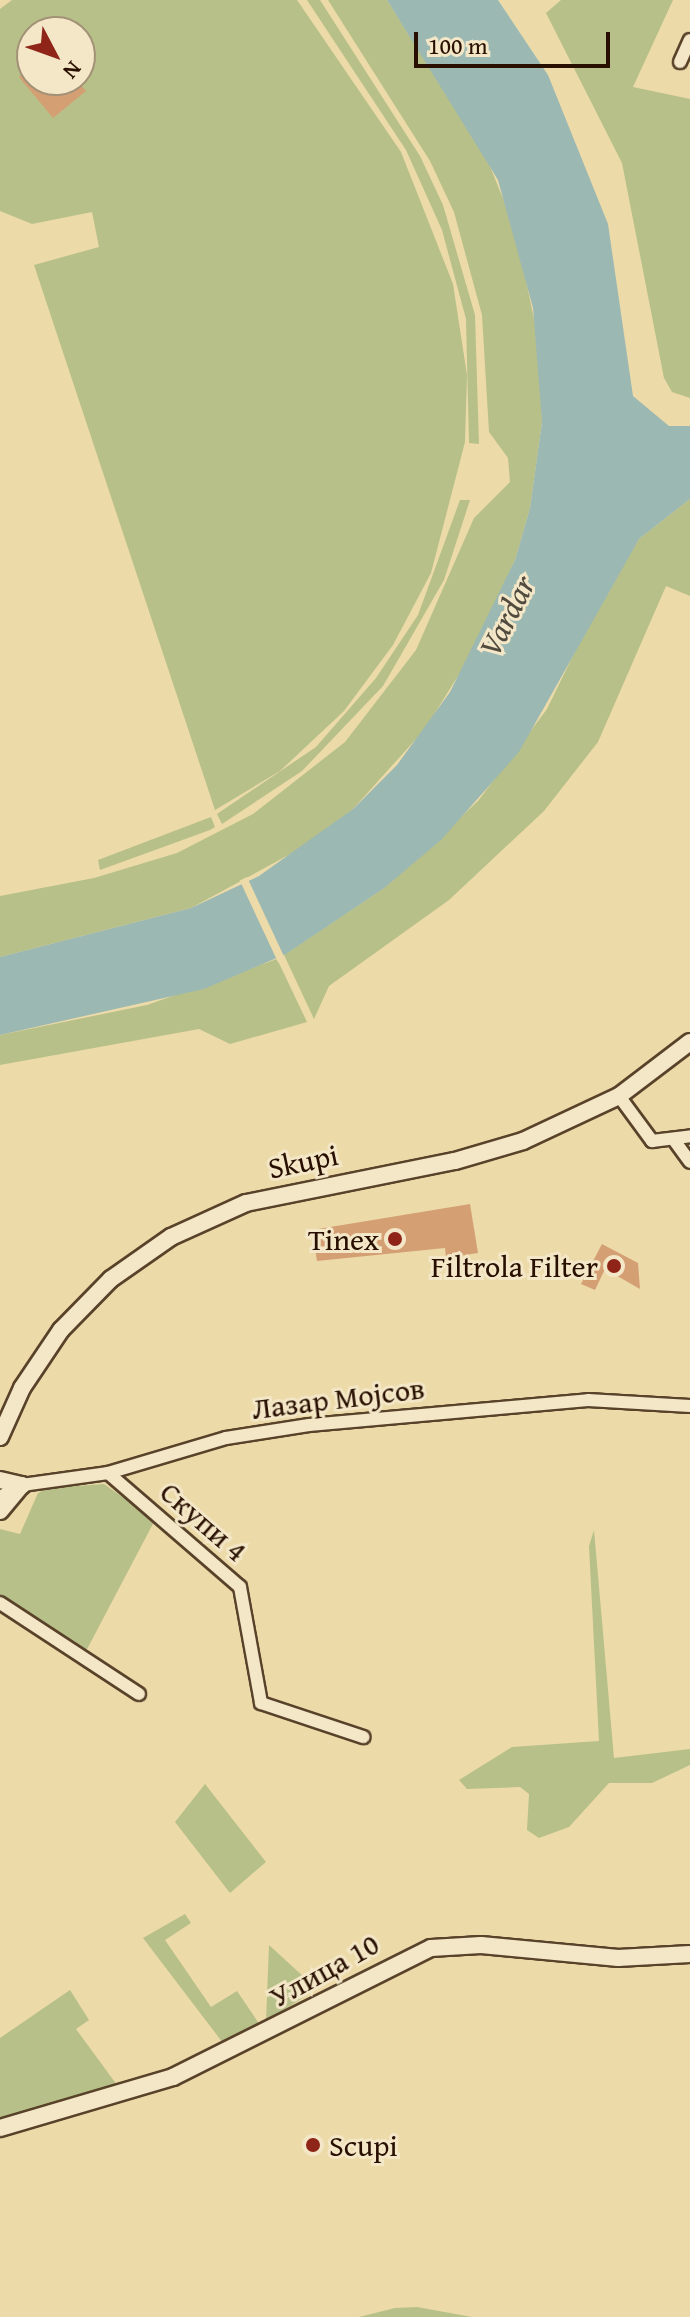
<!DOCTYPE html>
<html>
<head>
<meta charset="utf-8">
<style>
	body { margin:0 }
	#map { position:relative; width:690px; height:2317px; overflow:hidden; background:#ecdaa9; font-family:"Gentium Book Plus",serif }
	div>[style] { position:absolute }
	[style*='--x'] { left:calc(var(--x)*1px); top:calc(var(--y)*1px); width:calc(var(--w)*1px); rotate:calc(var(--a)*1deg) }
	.green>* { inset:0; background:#b7c088 }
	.water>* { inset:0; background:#9cb8b2 }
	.pier>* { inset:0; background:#ecdaa9; transform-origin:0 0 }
	.building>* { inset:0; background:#d59f74 }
	.roads { filter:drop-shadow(2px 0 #59422a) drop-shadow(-2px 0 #59422a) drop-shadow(0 2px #59422a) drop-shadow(0 -2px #59422a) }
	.minor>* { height:12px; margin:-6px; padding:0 6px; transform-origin:6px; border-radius:6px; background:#f3e7c7 }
	.tertiary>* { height:16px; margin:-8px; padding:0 8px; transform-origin:8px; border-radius:8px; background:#f3e7c7 }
	.dots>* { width:22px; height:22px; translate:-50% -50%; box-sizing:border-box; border:4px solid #f3e7c7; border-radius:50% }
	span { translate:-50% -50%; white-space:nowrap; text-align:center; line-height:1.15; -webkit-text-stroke:6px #f3e7c7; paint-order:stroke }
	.street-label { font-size:30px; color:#280f00 }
	.poi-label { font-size:30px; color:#280f00 }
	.right { translate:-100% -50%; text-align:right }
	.left { translate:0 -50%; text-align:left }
	.water-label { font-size:32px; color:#514a3e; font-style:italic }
	.north { position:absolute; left:16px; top:16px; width:80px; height:80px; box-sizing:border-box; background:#f3e7c7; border:2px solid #a29177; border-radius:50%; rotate:131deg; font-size:22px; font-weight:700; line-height:32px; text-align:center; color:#280f00 }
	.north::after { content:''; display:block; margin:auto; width:28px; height:36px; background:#8f2418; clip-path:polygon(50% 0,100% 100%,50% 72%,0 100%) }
	.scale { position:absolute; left:414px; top:32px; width:196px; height:36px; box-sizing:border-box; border:4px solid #280f00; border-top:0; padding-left:10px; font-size:24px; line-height:28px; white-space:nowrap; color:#280f00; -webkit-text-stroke:6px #f3e7c7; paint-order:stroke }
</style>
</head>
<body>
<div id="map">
	<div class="green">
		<div style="clip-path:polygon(evenodd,12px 0,297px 0,401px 152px,453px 284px,467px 375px,465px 442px,431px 573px,393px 645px,344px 711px,280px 771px,215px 810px,34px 265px,99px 247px,92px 212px,32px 224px,0 211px,0 9px,12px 0,32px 32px,80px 32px,80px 80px,32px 80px,32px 32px)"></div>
		<div style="clip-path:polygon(307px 0,320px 0,420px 156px,443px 205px,475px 315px,479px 444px,469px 443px,466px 319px,442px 230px,406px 150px)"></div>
		<div style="clip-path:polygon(328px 0,387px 0,487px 159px,515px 228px,539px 343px,542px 422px,530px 508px,515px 560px,474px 650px,425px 729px,353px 809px,305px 846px,191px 908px,0 957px,0 896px,94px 878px,177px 853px,253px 814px,345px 742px,416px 650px,474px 518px,510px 482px,508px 458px,489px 432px,482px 315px,454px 212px,430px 161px)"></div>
		<div style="clip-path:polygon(561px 0,673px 0,633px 87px,690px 99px,690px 398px,672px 392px,664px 378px,622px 163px,546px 13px)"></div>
		<div style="clip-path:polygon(690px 499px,690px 596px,666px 586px,598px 742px,544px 811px,449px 900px,329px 986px,314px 1019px,284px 955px,383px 889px,478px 801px,547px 709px,604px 592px,639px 539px)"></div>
		<div style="clip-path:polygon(460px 500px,470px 500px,444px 580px,383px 686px,302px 771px,222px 824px,217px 814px,316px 747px,376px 678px,418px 615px)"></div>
		<div style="clip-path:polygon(211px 817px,215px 827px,210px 830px,100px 870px,98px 860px)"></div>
		<div style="clip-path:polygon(277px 959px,307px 1022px,230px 1044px,199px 1029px,0 1065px,0 1035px,147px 1005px)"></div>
		<div style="clip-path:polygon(104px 1484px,155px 1520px,85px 1653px,0 1608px,0 1529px,20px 1534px,38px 1493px,49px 1488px)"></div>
		<div style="clip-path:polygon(594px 1530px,614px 1758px,690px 1749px,690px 1765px,652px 1783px,609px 1783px,569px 1827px,539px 1838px,527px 1830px,529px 1794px,520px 1787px,467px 1789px,459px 1780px,512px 1747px,599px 1741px,589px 1546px)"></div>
		<div style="clip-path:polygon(205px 1784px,266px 1862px,230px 1893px,175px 1822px)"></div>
		<div style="clip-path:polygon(185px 1914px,191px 1923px,165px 1940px,211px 2007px,237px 1991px,260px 2025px,223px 2043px,143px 1938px)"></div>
		<div style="clip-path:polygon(269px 1945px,317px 1989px,266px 2021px)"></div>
		<div style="clip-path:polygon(70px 1990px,89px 2020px,76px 2029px,117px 2085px,0 2118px,0 2038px)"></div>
		<div style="clip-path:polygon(417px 2307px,472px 2317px,359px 2317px,395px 2308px)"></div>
	</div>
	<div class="water">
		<div style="clip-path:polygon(387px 0,498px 0,548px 75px,608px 224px,633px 396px,669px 426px,690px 426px,690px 499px,639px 539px,519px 752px,441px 840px,383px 889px,286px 954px,204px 989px,0 1035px,0 957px,191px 908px,259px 876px,353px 809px,397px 765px,450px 692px,515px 560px,530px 508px,542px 422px,533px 308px,498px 180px)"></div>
	</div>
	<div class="pier">
		<div style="left:247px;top:877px;width:91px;height:8px;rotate:65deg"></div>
	</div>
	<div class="building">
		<div style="clip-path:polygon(32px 65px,32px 80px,77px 80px,86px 91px,53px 118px,19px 77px)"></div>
		<div style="clip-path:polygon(470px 1204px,478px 1253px,446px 1258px,445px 1248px,317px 1261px,312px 1230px)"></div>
		<div style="clip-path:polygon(602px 1244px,638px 1263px,640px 1289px,605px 1269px,595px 1290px,581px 1284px)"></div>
	</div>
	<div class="roads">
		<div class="minor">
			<div style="--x:680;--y:62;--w:24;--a:-66"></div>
			<div style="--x:619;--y:1096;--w:56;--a:53.7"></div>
			<div style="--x:652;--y:1141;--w:38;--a:-7"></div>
			<div style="--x:674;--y:1140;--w:27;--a:54"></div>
			<div style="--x:108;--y:1473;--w:174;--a:40.8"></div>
			<div style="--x:240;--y:1587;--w:118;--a:79.7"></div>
			<div style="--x:261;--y:1703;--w:108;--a:18.4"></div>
			<div style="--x:0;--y:1497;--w:25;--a:-29"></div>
			<div style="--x:22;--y:1485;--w:87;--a:-7.9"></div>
			<div style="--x:108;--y:1473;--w:123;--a:-16.5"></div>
			<div style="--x:226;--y:1438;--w:84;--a:-8.9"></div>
			<div style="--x:309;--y:1425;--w:280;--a:-5.1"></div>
			<div style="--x:588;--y:1400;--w:102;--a:3.4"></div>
			<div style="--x:0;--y:1603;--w:166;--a:33.2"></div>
		</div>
		<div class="tertiary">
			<div style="--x:0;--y:1437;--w:54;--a:-65.8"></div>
			<div style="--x:22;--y:1388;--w:70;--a:-56.1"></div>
			<div style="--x:61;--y:1330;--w:71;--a:-45.6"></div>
			<div style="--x:111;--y:1279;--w:73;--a:-35"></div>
			<div style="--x:171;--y:1237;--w:82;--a:-24.4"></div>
			<div style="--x:246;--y:1203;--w:213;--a:-11.4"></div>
			<div style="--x:455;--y:1161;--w:71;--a:-16.4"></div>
			<div style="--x:523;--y:1141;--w:106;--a:-25.1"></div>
			<div style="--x:619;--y:1096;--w:89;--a:-37.3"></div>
			<div style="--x:0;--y:1480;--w:23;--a:13"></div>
			<div style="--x:0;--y:1511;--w:34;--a:-50"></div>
			<div style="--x:0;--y:2128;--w:180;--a:-16.4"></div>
			<div style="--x:173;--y:2077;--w:288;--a:-26.6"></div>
			<div style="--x:431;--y:1948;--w:50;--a:-3.4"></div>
			<div style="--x:481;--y:1945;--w:138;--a:5.4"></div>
			<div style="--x:618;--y:1958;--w:72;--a:-3.2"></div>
		</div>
	</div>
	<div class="dots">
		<div style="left:395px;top:1239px;background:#8f2418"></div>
		<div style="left:614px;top:1266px;background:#8f2418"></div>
		<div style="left:313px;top:2145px;background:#8f2418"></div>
	</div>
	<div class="street-label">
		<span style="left:303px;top:1161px;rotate:-12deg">Skupi</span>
		<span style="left:338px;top:1398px;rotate:-7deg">Лазар Мојсов</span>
		<span style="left:204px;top:1521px;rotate:41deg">Cкупи 4</span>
		<span style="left:324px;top:1970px;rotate:-29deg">Улица 10</span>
	</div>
	<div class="poi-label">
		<span class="right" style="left:379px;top:1239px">Tinex</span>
		<span class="right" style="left:598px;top:1266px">Filtrola Filter</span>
		<span class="left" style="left:329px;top:2145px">Scupi</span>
	</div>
	<div class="water-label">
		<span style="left:507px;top:616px;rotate:-63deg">Vardar</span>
	</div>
	<div class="north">N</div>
	<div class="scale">100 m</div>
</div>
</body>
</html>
